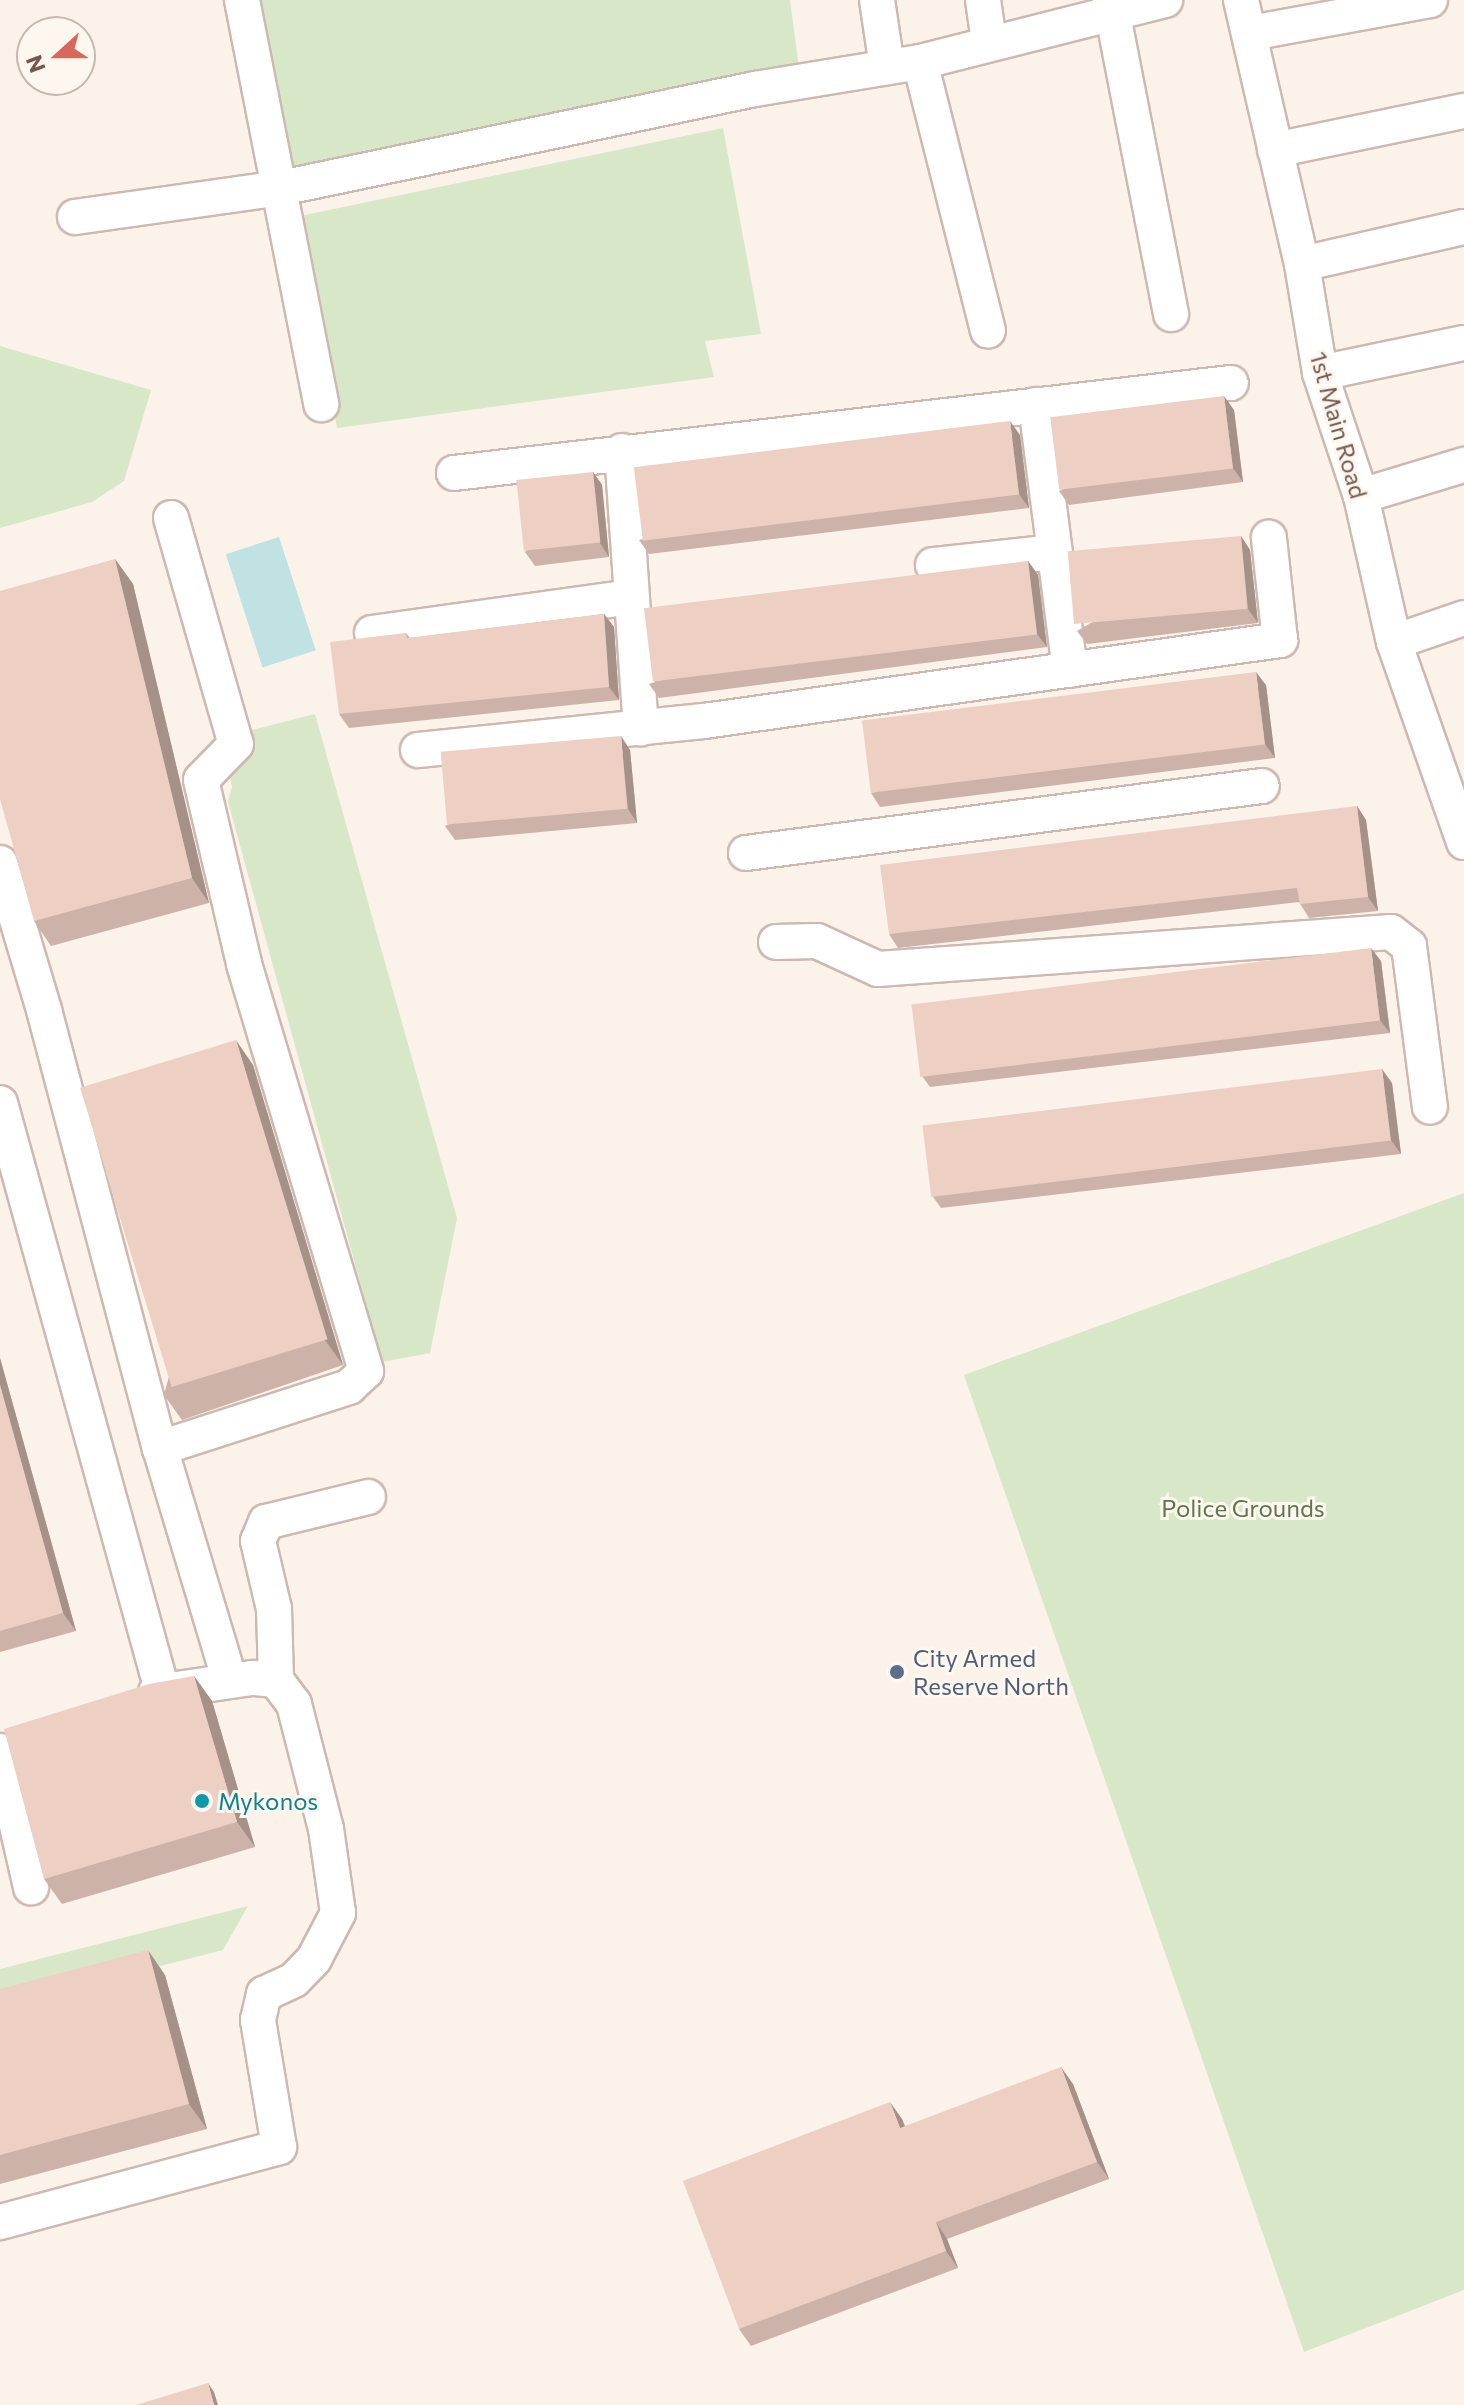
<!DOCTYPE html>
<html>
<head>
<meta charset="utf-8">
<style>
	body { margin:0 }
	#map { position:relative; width:1464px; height:2405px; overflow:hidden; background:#fbf2ea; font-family:Commissioner,sans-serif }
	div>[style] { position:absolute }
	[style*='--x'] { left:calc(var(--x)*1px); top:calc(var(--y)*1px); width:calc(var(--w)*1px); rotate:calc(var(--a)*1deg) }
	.green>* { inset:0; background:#d9e7c9 }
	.water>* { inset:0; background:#c0e2e3; transform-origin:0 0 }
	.roads { filter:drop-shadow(2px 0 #ccb9b1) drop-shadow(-2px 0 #ccb9b1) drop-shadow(0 2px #ccb9b1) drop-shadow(0 -2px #ccb9b1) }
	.minor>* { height:34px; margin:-17px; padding:0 17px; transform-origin:17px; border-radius:17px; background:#fff }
	.wall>* { inset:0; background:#ccb2a9 }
	.shaded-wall>* { inset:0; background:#a69189 }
	.building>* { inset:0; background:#edcfc4; transform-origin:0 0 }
	.dots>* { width:22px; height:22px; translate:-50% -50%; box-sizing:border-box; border:4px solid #fdf7f0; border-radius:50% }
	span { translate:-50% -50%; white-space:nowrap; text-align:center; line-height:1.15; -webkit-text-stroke:6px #fdf7f0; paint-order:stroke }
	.street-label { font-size:24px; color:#735850 }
	.park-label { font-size:24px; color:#5d7849 }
	.service-label { font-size:24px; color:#4e5e75 }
	.left { translate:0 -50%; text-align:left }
	.culture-label { font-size:24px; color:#0d838f }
	.north { position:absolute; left:16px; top:16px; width:80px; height:80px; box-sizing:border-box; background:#fdf7f0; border:2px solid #c6b7b0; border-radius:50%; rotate:249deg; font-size:22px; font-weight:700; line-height:32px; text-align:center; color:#735850 }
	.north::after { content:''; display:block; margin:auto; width:28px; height:36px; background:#d7685c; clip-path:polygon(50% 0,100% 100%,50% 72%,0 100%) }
</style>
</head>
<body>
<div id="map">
	<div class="green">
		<div style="clip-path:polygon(259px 0,790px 0,799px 68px,293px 170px)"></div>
		<div style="clip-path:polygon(723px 128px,761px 334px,705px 341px,714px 377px,337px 428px,300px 216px)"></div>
		<div style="clip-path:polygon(0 346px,151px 390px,124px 481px,92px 502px,0 528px)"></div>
		<div style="clip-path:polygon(315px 714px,457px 1218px,430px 1353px,382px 1362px,228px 802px,232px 787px,220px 738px)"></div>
		<div style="clip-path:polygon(1464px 1193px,1464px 2290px,1304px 2352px,964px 1375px)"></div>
		<div style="clip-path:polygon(248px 1906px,223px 1950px,0 2007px,0 1969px)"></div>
	</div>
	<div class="water">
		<div style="left:279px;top:537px;width:119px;height:56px;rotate:72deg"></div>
	</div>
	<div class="roads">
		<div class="minor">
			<div style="--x:242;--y:0;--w:412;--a:78.9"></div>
			<div style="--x:877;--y:0;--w:68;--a:81.5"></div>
			<div style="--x:983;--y:0;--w:41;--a:81.7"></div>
			<div style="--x:1110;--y:0;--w:320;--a:79"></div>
			<div style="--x:1241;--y:0;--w:271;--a:77"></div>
			<div style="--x:1302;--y:264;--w:110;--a:80.6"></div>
			<div style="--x:1320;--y:373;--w:130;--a:71.6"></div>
			<div style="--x:1361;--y:496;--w:150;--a:77.3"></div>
			<div style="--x:1394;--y:642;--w:212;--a:70.7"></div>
			<div style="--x:1251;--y:33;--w:182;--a:-10.4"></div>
			<div style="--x:920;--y:62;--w:277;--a:75.8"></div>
			<div style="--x:1275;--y:150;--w:193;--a:-11.7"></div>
			<div style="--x:75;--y:217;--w:208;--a:-8"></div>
			<div style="--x:281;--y:188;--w:484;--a:-11.8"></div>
			<div style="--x:755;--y:89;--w:167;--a:-9.3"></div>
			<div style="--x:920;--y:62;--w:253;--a:-14.2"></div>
			<div style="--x:1302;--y:264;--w:166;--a:-12.9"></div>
			<div style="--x:1320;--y:373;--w:147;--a:-11.8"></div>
			<div style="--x:1036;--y:405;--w:267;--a:82.7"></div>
			<div style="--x:622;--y:451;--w:278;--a:86.1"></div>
			<div style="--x:454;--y:473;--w:782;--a:-6.61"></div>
			<div style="--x:1361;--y:496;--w:108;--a:-16.8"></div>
			<div style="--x:171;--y:518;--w:235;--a:74"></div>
			<div style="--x:236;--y:744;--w:50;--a:134.2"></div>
			<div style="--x:201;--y:780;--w:189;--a:76.8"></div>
			<div style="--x:244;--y:964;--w:425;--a:73.3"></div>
			<div style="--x:366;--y:1371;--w:23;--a:137"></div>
			<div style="--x:349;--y:1387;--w:199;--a:162.1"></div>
			<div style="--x:160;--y:1448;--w:240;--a:73.3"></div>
			<div style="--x:933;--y:565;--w:122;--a:-6.1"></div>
			<div style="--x:372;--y:633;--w:262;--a:-7.9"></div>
			<div style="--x:1394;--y:642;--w:74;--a:-18.9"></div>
			<div style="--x:418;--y:750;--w:287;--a:-5.8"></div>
			<div style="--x:704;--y:721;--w:582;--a:-8"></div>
			<div style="--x:1280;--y:640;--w:103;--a:-96.2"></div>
			<div style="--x:746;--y:853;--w:520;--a:-7.4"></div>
			<div style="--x:0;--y:863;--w:153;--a:73.3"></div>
			<div style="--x:44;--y:1010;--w:453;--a:75.2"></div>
			<div style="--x:776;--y:942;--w:41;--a:-1.4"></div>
			<div style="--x:817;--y:941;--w:67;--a:24.7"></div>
			<div style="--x:878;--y:969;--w:514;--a:-4.13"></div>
			<div style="--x:1391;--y:932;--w:23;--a:38"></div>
			<div style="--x:1409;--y:946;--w:162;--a:82.6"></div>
			<div style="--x:0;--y:1103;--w:609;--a:74.57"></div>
			<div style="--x:276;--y:1680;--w:71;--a:-91.6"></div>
			<div style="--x:274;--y:1609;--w:70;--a:-103.2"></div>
			<div style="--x:258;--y:1541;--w:21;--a:-67"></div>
			<div style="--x:266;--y:1522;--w:105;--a:-13.8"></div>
			<div style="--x:0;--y:1751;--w:140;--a:77.2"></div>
			<div style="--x:0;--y:2222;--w:289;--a:-15"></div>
			<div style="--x:279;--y:2147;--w:129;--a:-99.4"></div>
			<div style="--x:258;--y:2020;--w:27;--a:-77"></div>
			<div style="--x:264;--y:1994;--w:33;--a:-25"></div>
			<div style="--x:294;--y:1980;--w:29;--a:-46"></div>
			<div style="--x:314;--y:1959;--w:52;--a:-62.4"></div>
			<div style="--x:338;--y:1913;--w:85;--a:-98.1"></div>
			<div style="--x:326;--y:1829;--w:129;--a:-104.4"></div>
			<div style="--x:294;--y:1704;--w:30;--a:-127"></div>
			<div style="--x:276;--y:1680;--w:24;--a:-175"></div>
			<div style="--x:252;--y:1678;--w:97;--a:171.7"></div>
		</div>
	</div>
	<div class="wall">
		<div style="clip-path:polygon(1234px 410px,1243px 482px,1069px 505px,1059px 491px)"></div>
		<div style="clip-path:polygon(1020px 435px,1029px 508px,649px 554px,639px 540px)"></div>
		<div style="clip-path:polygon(593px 472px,602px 485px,609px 557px,535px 566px,525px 552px)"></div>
		<div style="clip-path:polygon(1241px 536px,1250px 550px,1258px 623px,1087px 644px,1077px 631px)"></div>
		<div style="clip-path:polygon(115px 559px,133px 584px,209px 903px,51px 946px,34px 921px)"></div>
		<div style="clip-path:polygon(1028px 561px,1038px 575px,1047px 647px,659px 698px,649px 684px)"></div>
		<div style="clip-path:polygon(604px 614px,614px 627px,619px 700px,349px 728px,339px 714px,406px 633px,410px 638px)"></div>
		<div style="clip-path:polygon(1266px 685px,1275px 758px,880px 807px,871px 793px)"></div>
		<div style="clip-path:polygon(630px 750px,637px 823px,455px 840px,445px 826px)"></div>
		<div style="clip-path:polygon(1357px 806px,1366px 820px,1378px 911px,1309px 918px,1299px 902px,898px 948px,889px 934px)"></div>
		<div style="clip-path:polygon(1381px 961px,1390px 1033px,930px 1087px,920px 1073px)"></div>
		<div style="clip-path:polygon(253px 1065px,343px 1365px,182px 1420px,164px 1395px)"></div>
		<div style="clip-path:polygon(1392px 1083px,1401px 1154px,941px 1208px,931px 1194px)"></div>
		<div style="clip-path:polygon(0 1358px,76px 1631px,0 1652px)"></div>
		<div style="clip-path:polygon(194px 1676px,212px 1701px,255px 1847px,62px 1904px,44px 1879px)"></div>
		<div style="clip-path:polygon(165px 1975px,207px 2129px,0 2184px,0 1989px)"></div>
		<div style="clip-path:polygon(1073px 2084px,1109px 2179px,947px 2239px,958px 2268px,751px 2346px,739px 2329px,902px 2119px,905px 2126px)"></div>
	</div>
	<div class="shaded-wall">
		<div style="clip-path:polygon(1224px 396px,1234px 410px,1243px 482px,1233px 468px)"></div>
		<div style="clip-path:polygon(1010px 421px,1020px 435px,1029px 508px,1019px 494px)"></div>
		<div style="clip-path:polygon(593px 472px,602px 485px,609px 557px,600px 543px)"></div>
		<div style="clip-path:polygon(1241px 536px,1250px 550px,1258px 623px,1248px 609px)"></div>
		<div style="clip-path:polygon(115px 559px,133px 584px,209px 903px,192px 878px)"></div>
		<div style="clip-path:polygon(1028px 561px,1038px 575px,1047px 647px,1037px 634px)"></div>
		<div style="clip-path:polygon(604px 614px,614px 627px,619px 700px,609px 687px)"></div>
		<div style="clip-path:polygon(1256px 672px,1266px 685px,1275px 758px,1265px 744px)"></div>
		<div style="clip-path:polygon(621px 736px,630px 750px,637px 823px,628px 809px)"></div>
		<div style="clip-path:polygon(1357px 806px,1366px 820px,1378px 911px,1368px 897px)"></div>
		<div style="clip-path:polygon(1371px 948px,1381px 961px,1390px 1033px,1380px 1020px)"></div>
		<div style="clip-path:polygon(236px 1040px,253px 1065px,343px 1365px,325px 1340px)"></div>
		<div style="clip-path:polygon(1382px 1069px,1392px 1083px,1401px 1154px,1391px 1140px)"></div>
		<div style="clip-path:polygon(0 1358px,76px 1631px,63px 1613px,0 1385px)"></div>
		<div style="clip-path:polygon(194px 1676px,212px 1701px,255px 1847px,237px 1822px)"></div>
		<div style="clip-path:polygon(148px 1950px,165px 1975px,207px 2129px,189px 2104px)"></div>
		<div style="clip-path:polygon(1061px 2067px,1073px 2084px,1109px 2179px,1097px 2162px)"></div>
		<div style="clip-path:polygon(890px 2102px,902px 2119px,912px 2145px,900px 2128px)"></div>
		<div style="clip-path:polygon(936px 2222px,947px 2239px,958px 2268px,946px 2251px)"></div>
		<div style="clip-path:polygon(208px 2383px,214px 2392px,218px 2405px,214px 2405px)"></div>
	</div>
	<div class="building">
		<div style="left:1224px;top:396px;width:73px;height:175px;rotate:83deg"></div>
		<div style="left:1010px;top:421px;width:74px;height:379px;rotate:83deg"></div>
		<div style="left:593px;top:472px;width:71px;height:77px;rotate:84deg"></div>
		<div style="left:1241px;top:536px;width:73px;height:174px;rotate:85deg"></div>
		<div style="clip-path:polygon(115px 559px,192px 878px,34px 921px,0 799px,0 591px)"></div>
		<div style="left:1028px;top:561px;width:74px;height:387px;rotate:83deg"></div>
		<div style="clip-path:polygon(604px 614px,609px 687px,339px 714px,330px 642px,406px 633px,407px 638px)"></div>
		<div style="left:1256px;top:672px;width:73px;height:397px;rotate:83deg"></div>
		<div style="left:621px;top:736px;width:73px;height:181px;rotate:85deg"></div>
		<div style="clip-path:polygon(1357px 806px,1368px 897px,1300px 904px,1297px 888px,889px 934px,880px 865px)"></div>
		<div style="left:1371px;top:948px;width:73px;height:463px;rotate:83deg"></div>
		<div style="left:236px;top:1040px;width:313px;height:163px;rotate:73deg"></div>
		<div style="left:1382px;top:1069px;width:72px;height:463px;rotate:83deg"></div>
		<div style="clip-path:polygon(0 1385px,63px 1613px,0 1631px)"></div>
		<div style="clip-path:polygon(194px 1676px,237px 1822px,44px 1879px,4px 1729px,149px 1684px)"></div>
		<div style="clip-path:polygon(148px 1950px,189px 2104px,0 2155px,0 1989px)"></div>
		<div style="clip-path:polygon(1061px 2067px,1097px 2162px,936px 2222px,946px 2251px,739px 2329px,683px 2181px,890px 2102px,900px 2128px)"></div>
		<div style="clip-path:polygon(208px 2383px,214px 2405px,136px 2405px)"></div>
	</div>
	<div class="dots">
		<div style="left:897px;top:1672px;background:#5c6f8a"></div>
		<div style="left:202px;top:1801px;background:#0f9aa8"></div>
	</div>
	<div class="street-label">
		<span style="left:1339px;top:425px;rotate:74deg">1st Main Road</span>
	</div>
	<div class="park-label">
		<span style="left:1243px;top:1508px">Police Grounds</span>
	</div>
	<div class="service-label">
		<span class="left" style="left:913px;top:1672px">City Armed<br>Reserve North</span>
	</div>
	<div class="culture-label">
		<span class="left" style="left:218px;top:1801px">Mykonos</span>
	</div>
	<div class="north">N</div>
</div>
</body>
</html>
